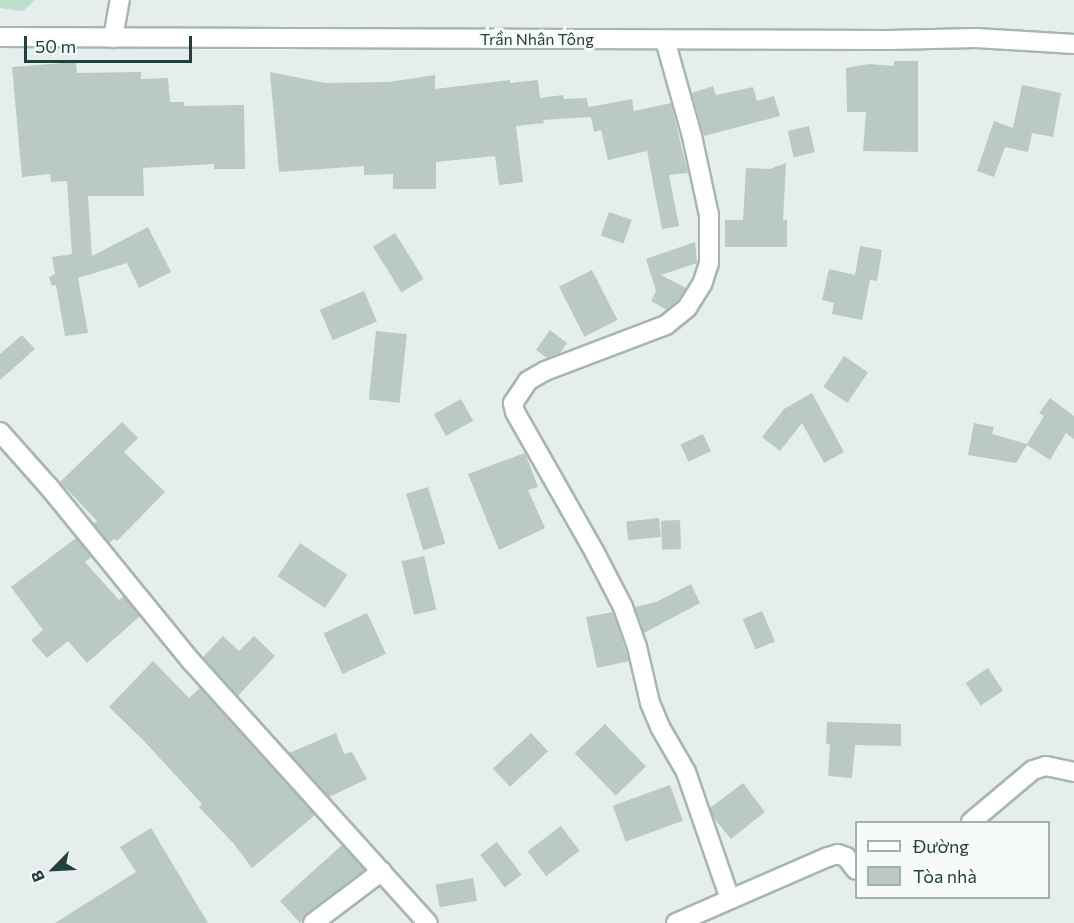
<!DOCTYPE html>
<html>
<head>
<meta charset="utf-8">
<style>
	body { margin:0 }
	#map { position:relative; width:1074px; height:923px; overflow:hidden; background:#e5eeec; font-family:Commissioner,sans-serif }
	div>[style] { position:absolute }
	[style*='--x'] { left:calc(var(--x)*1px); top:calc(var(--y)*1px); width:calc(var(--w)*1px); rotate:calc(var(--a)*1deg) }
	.green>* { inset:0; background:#bedecd }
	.building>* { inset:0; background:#bac9c5; transform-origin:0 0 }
	.roads { filter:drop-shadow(2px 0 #a7b6b4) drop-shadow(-2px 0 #a7b6b4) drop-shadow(0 2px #a7b6b4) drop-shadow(0 -2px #a7b6b4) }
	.minor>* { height:18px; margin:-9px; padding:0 9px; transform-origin:9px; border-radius:9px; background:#fff }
	.tertiary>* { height:18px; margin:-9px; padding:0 9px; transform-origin:9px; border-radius:9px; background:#fff }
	span { translate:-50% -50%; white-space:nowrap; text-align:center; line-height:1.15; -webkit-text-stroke:6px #f6faf9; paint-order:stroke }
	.street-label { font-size:16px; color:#24403d }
	.legend { position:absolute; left:855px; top:821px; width:195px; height:78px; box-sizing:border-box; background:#f6faf9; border:2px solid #a2b0ae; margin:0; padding:8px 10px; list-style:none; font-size:18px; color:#24403d }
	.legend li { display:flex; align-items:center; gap:12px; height:30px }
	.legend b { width:30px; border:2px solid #a2b0ae }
	.north { position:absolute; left:24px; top:839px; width:60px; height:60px; -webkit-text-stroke:4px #f6faf9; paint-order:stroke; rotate:246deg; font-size:16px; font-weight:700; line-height:24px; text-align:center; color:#24403d }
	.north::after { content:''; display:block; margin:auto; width:21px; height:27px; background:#24403d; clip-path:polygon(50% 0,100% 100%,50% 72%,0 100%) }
	.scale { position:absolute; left:24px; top:36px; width:168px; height:27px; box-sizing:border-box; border:3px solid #24403d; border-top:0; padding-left:8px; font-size:18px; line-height:21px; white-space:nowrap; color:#24403d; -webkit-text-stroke:4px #f6faf9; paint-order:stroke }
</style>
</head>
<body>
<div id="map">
	<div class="green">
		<div style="clip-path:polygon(0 0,35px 0,23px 11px,0 8px)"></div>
	</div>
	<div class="building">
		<div style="clip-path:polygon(894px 61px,918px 61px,918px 152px,863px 151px,866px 112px,847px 112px,846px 68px,869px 64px,894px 66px)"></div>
		<div style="clip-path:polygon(76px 62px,77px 73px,141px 72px,141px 79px,168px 78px,170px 102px,184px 102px,184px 106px,244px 105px,245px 169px,214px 169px,214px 164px,143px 168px,144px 196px,88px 196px,92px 256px,148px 227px,171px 272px,139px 288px,127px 263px,78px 278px,88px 333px,65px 336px,56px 285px,52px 286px,49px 277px,55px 274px,52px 257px,72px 254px,67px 181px,51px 182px,50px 174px,22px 177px,12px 67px)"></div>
		<div style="clip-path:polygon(270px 72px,325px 83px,389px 82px,435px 75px,435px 89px,510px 80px,510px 83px,538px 80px,540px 98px,563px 95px,564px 99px,586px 98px,589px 107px,632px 99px,634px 111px,671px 103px,688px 173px,669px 175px,679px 226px,662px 229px,647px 151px,608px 160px,601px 130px,594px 132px,591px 117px,543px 120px,544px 123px,516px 126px,523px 182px,499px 185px,495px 156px,436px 162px,436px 189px,393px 189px,393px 174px,364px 175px,364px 166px,279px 172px)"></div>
		<div style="clip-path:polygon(1022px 85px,1061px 93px,1053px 137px,1032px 133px,1028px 152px,1005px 147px,994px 177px,977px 171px,994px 121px,1013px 128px)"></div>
		<div style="clip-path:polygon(713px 86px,716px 95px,753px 87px,757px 101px,774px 96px,780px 116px,704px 136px,692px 93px)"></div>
		<div style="left:809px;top:126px;width:27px;height:22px;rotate:77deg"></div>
		<div style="clip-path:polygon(786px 163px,783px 220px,787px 220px,787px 247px,725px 247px,725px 220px,743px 220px,746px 168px,770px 169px)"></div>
		<div style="left:609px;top:212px;width:24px;height:25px;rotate:19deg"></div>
		<div style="left:395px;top:233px;width:54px;height:26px;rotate:58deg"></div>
		<div style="clip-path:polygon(695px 242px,697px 263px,661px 275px,686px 288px,678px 300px,667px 310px,651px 301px,656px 291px,646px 259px)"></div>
		<div style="clip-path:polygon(860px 246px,882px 250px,877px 281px,870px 280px,862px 320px,832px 314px,834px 303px,822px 300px,829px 269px,855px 275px)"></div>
		<div style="left:592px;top:270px;width:56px;height:37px;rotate:63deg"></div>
		<div style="left:364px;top:291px;width:33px;height:48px;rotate:67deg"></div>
		<div style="clip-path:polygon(550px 330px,567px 343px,560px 353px,547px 358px,536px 350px)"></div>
		<div style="left:376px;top:331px;width:31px;height:69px;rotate:6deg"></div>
		<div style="clip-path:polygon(22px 335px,35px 349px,0 380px,0 354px)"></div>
		<div style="left:844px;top:356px;width:29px;height:37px;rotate:34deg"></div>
		<div style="clip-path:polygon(812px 393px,844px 452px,824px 463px,802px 423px,780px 451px,762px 437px,784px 409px)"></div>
		<div style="clip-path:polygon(1050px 398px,1074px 416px,1074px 439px,1066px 433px,1050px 460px,1027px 445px,1016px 463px,968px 455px,974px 423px,994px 427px,992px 434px,1027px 444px,1044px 416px,1039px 413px)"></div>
		<div style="left:461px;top:399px;width:25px;height:31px;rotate:61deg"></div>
		<div style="clip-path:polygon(122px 422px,138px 438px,124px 452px,165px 492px,117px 541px,114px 539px,109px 543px,93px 524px,97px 521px,60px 482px)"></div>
		<div style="left:703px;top:434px;width:19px;height:25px;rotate:65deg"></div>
		<div style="clip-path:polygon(525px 453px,538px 487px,528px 490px,545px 528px,499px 550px,468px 474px)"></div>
		<div style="left:428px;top:487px;width:59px;height:23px;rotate:73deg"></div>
		<div style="left:659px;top:518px;width:19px;height:33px;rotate:84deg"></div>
		<div style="left:680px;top:520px;width:29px;height:19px;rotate:88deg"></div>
		<div style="clip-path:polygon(76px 538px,91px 557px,85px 562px,119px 600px,124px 596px,140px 616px,87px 663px,68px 641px,47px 658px,31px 640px,43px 630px,11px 587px)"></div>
		<div style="left:300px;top:543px;width:57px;height:40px;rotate:34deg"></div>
		<div style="left:424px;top:556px;width:55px;height:23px;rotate:77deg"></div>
		<div style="clip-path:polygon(691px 584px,700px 603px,644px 633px,635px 607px,656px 602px)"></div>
		<div style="left:762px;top:611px;width:33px;height:21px;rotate:67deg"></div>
		<div style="clip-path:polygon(613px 612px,629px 661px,597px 668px,586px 617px)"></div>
		<div style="left:367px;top:613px;width:45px;height:48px;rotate:65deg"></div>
		<div style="clip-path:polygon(223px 636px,239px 651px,254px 636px,275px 656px,238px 696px,203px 657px)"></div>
		<div style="clip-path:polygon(153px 661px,189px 698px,200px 688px,315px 815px,252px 868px,234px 844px,199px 807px,202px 804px,144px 741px,109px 707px)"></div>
		<div style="left:988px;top:668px;width:27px;height:27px;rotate:56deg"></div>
		<div style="clip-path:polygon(827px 722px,901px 724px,901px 746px,855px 745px,852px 778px,828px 776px,830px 744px,826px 744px)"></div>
		<div style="left:605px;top:724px;width:59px;height:42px;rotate:46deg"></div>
		<div style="clip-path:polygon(336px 733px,344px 754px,352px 752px,367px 779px,329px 797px,289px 753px)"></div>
		<div style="left:531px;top:733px;width:25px;height:52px;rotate:47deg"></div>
		<div style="clip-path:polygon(743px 783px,765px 812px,731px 839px,713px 817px,710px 808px)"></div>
		<div style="left:670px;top:785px;width:38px;height:61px;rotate:70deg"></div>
		<div style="left:561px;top:826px;width:31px;height:42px;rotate:53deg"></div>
		<div style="clip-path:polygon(151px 828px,208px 923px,55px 923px,136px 872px,120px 847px)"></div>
		<div style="left:497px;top:842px;width:41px;height:21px;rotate:53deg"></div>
		<div style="clip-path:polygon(342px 845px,365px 870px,306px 914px,300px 923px,280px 901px)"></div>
		<div style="left:473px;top:878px;width:23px;height:38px;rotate:80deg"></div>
	</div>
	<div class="roads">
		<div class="minor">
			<div style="--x:113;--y:38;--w:39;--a:-80"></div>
			<div style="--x:665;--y:40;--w:100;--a:74.3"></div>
			<div style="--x:692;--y:136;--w:81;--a:77.9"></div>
			<div style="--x:709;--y:215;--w:48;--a:90"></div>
			<div style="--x:709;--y:263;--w:22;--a:108"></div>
			<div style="--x:702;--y:284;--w:28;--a:122"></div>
			<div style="--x:687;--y:308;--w:27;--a:141"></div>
			<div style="--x:666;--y:325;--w:129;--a:159.2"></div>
			<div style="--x:545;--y:371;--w:20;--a:150"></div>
			<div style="--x:528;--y:381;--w:27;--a:124"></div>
			<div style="--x:513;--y:403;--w:9;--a:77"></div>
			<div style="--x:515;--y:412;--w:160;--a:60.4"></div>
			<div style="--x:594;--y:551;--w:63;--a:62.6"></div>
			<div style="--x:623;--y:607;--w:42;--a:70.7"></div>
			<div style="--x:637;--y:647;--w:57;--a:76.9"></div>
			<div style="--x:650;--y:703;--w:26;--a:67"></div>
			<div style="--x:660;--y:727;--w:52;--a:60"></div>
			<div style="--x:686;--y:772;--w:134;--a:70.9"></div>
			<div style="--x:0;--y:432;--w:74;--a:48.3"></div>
			<div style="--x:49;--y:487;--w:225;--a:50.8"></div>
			<div style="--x:191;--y:661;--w:353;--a:47.9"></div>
			<div style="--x:971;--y:822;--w:81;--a:-40"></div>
			<div style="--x:1033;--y:770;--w:14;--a:-17"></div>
			<div style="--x:1046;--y:766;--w:29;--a:12"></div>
			<div style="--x:313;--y:923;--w:86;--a:-37"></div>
			<div style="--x:676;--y:923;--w:166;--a:-23.5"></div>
			<div style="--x:828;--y:857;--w:10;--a:-17"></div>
			<div style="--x:838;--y:854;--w:9;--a:21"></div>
			<div style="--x:846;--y:857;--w:16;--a:52"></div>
		</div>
		<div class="tertiary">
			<div style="--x:0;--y:37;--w:888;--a:0.19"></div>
			<div style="--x:888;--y:40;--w:88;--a:-1.3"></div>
			<div style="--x:976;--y:38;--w:98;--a:3.5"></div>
		</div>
	</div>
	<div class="street-label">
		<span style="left:537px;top:39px">Trần Nhân Tông</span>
	</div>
	<ul class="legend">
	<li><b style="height:8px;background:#fff"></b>Đường</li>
	<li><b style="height:16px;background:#bac9c5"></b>Tòa nhà</li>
	</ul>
	<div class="north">B</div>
	<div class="scale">50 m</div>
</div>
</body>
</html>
